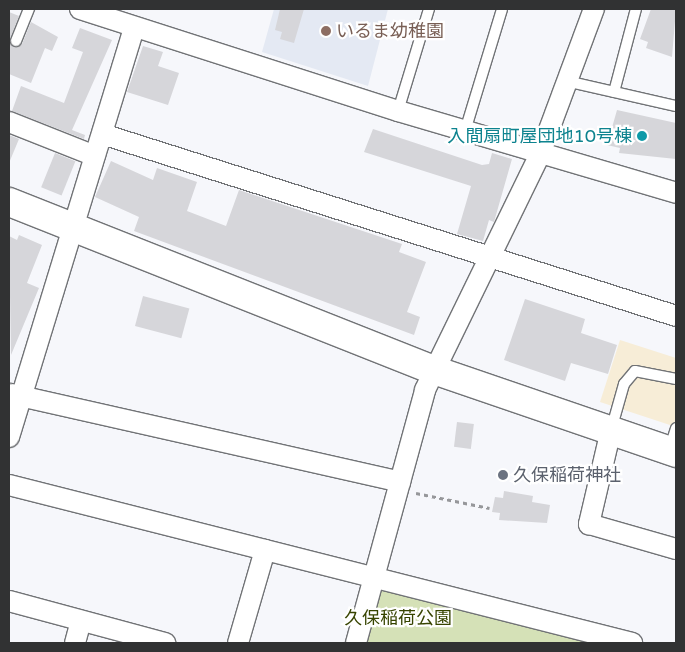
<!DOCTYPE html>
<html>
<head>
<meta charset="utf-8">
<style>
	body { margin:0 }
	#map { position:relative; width:685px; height:652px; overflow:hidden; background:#f6f7fb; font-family:"Varela Round","Noto Sans JP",sans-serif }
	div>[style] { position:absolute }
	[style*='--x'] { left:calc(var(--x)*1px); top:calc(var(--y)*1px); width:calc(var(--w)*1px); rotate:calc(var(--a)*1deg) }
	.industrial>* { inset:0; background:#f7edd7 }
	.built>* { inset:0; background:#e4e9f3 }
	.green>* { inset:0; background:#d5e1b7 }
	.building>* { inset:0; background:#d6d6da; transform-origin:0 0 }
	.path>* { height:3px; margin-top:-1.5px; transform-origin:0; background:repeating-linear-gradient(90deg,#96979a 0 4px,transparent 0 8px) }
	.roads { filter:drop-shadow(1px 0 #717376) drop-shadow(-1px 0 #717376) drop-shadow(0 1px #717376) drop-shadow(0 -1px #717376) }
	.lane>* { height:10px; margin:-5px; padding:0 5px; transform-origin:5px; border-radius:5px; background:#fff }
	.street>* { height:20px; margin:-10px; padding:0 10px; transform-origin:10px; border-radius:10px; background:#fff }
	.secondary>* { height:28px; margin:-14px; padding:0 14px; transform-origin:14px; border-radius:14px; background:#fff }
	.dots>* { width:14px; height:14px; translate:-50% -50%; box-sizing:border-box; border:2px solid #fff; border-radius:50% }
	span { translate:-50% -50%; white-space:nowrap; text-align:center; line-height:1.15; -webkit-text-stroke:4.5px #fff; paint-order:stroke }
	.education-label { font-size:18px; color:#785e54 }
	.left { translate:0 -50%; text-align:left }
	.culture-label { font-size:18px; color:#0d838f }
	.right { translate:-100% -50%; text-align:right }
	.worship-label { font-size:18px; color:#5b616d }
	.park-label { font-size:18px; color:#374400 }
	.frame { position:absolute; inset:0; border:10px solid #313233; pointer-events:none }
</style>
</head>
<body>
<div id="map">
	<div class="industrial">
		<div style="clip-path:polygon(620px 340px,676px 358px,676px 427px,600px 402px)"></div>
	</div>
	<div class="built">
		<div style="clip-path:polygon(274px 9px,388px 9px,368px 86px,262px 52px)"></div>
	</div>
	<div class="green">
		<div style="clip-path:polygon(380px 587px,605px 643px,363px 643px)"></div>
	</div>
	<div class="building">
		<div style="clip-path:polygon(280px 9px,304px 9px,294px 43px,280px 39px,282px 32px,275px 30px)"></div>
		<div style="clip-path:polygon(651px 9px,676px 9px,672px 57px,646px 48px,648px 42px,640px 39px)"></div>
		<div style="clip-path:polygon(9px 12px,19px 16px,10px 39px,13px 47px,22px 44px,31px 22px,58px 37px,52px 51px,45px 48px,31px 83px,9px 74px)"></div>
		<div style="clip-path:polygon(80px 28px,112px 40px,72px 130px,85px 135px,84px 139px,12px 111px,21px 86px,64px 103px,83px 52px,72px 48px)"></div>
		<div style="clip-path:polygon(143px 46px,163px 52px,158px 66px,179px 73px,168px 105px,127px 92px)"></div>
		<div style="clip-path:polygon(617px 110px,676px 123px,676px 159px,619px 153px,620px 148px,607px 145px)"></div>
		<div style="clip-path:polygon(373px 129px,482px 165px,489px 164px,492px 153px,512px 159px,494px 222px,489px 220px,483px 241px,457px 234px,471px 186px,364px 152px)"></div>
		<div style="clip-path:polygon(9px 135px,19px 139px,9px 163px)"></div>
		<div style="left:55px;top:153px;width:22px;height:37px;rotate:22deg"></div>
		<div style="clip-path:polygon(111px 161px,153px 180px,157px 168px,197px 182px,187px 211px,226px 226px,239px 190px,402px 244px,399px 252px,426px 262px,407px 312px,420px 317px,414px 335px,134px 231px,139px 217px,95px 197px)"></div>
		<div style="clip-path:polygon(19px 235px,42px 245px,27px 283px,39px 288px,11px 355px,9px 236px,17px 240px)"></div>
		<div style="left:143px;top:296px;width:48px;height:31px;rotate:15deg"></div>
		<div style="clip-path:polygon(525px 299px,585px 319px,581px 333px,617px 345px,608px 374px,571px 363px,565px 381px,504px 360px)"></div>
		<div style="left:457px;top:422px;width:17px;height:25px;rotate:7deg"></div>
		<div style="clip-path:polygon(504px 491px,533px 496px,532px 502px,550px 505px,547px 523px,499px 520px,500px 513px,492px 512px,495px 497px,503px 498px)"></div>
	</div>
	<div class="path">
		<div style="--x:416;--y:493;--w:75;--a:11.6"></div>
	</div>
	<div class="roads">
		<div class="lane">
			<div style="--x:16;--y:41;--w:35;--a:-68"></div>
			<div style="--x:566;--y:81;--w:113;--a:12.8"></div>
			<div style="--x:614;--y:92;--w:86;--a:-75.2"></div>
			<div style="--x:398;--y:111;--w:107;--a:-73.1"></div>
			<div style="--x:465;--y:131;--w:127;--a:-73.1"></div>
			<div style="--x:611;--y:430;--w:48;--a:-74.2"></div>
			<div style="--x:624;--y:384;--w:17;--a:-50"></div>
			<div style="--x:635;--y:371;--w:42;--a:11"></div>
			<div style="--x:669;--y:450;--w:23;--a:-72"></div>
		</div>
		<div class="street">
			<div style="--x:80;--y:9;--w:334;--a:17.8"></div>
			<div style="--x:398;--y:111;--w:290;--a:16.4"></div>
			<div style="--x:9;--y:122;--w:92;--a:21.6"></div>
			<div style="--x:102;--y:134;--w:602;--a:17.59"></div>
			<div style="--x:11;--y:394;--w:399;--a:12.7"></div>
			<div style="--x:611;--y:430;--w:97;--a:103.2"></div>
			<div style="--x:589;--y:524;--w:91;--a:16"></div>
			<div style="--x:9;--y:437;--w:428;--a:-73"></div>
			<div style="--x:9;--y:485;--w:643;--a:14.23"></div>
			<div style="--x:9;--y:601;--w:162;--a:15.1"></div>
			<div style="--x:75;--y:643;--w:23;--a:-75"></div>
			<div style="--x:238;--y:643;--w:97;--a:-73.8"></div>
			<div style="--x:356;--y:643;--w:262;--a:-74.7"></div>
			<div style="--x:425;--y:390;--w:263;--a:-64"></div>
			<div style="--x:540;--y:154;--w:155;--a:-69.6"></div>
		</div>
		<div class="secondary">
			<div style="--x:9;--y:202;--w:457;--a:21.6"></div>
			<div style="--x:434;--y:370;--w:256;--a:18.9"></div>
		</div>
	</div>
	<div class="dots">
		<div style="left:326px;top:31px;background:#8d6e63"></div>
		<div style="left:642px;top:136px;background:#0f9aa8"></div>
		<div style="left:503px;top:475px;background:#6b7280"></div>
	</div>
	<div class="education-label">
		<span class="left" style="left:336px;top:31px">いるま幼稚園</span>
	</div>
	<div class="culture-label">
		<span class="right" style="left:632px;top:136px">入間扇町屋団地10号棟</span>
	</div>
	<div class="worship-label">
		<span class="left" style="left:513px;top:475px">久保稲荷神社</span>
	</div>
	<div class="park-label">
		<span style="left:398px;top:618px">久保稲荷公園</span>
	</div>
	<div class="frame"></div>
</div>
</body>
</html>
